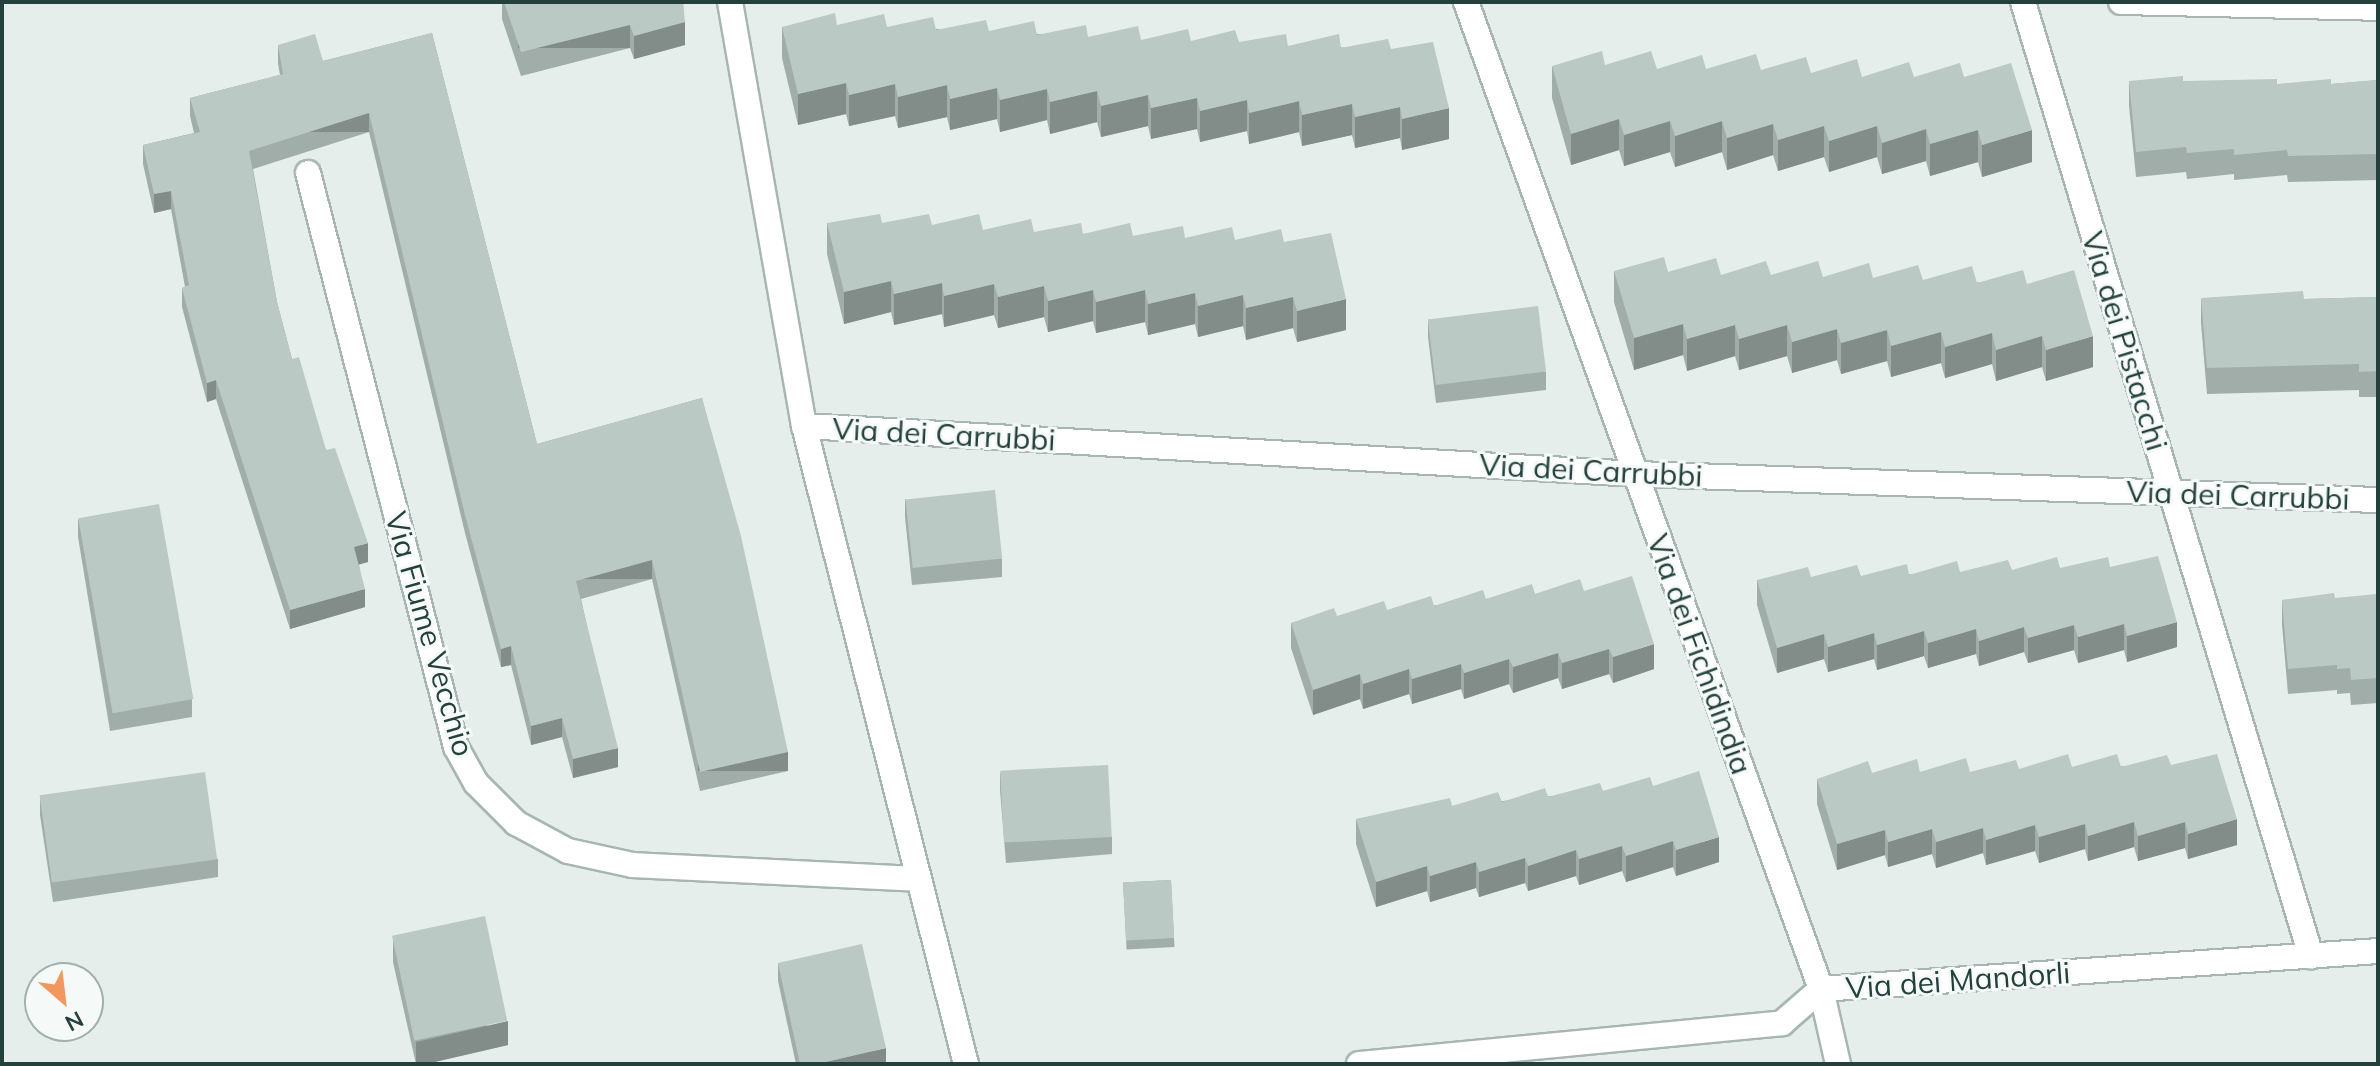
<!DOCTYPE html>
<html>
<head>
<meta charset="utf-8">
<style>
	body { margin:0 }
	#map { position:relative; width:2380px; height:1066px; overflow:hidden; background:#e5eeeb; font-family:Mulish,sans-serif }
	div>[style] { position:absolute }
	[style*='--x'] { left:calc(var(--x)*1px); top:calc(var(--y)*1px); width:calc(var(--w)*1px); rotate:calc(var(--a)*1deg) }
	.roads { filter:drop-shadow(2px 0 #a7b6b3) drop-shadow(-2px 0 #a7b6b3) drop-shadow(0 2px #a7b6b3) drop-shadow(0 -2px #a7b6b3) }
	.street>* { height:24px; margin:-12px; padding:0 12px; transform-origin:12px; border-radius:12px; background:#fff }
	.wall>* { inset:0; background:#a0ada9; transform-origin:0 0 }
	.shaded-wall>* { inset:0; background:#828d89; transform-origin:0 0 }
	.building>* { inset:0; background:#bac9c4; transform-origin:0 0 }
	span { translate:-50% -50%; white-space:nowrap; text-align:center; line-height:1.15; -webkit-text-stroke:6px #f5faf8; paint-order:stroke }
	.street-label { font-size:30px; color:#24403c }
	.frame { position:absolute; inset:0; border:4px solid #24403c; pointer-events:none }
	.north { position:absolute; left:24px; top:962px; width:80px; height:80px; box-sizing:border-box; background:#f5faf8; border:2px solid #a1b0ad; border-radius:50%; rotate:152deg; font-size:22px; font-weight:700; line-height:32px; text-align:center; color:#24403c }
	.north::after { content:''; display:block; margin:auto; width:28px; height:36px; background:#f1975f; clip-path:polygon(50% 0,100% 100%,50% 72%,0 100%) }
</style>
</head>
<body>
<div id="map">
	<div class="roads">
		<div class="street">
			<div style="--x:730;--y:2;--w:430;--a:80.1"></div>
			<div style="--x:804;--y:426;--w:658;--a:75.75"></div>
			<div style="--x:1466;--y:2;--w:1049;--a:70.22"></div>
			<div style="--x:1821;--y:989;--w:77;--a:77.2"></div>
			<div style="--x:2023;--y:2;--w:997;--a:73.2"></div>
			<div style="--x:2121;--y:2;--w:257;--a:1.3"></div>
			<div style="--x:308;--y:173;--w:593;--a:75.54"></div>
			<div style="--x:456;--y:747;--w:41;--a:60.9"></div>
			<div style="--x:476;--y:783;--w:57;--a:45"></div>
			<div style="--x:516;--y:823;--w:59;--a:28.3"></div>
			<div style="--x:568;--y:851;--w:66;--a:12.2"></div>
			<div style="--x:633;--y:865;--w:282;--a:2.8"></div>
			<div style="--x:804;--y:426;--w:833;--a:3.3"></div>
			<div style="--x:1636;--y:474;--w:742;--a:2.01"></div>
			<div style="--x:1359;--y:1064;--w:425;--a:-5.5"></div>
			<div style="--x:1782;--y:1023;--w:52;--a:-41.1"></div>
			<div style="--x:1821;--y:989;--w:558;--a:-3.9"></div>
		</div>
	</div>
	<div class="wall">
		<div style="clip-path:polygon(502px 2px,683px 2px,685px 45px,634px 59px,630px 48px,521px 76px,502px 19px)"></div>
		<div style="clip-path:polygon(837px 25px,989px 31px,1141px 40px,1239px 42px,1288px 46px,1391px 49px,1449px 139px,1402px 150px,1400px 138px,1355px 148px,1352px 135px,1302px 146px,1299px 132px,1249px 144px,1247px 131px,1200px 142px,1197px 129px,1151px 139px,1148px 126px,1101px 137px,1097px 122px,1050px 134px,1047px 120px,1000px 132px,997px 119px,950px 130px,947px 117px,898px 128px,895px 116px,849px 126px,846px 114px,798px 125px,782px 58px,782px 27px)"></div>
		<div style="clip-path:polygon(432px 33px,537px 444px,702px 398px,788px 771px,700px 791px,652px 579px,581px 599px,618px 767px,573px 778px,562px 737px,531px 745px,511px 665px,501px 667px,465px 533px,369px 132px,253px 169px,277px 302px,292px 359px,368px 562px,359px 564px,365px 607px,290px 629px,216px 399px,207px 402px,182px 307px,182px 288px,185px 287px,171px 209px,154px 213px,143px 164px,143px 145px,194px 133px,190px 116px,190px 98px,280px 75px,278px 63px,278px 45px,323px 61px)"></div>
		<div style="clip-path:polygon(1605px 65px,1657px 69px,1761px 70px,1862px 77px,1964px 77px,2032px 162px,1982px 177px,1978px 162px,1930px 176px,1926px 161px,1882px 174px,1877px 157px,1829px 172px,1824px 157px,1778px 171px,1773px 155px,1727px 170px,1722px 152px,1675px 167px,1670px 152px,1624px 166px,1619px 150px,1571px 165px,1552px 98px,1552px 66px)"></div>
		<div style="clip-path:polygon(2378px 80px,2378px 180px,2288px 182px,2287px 175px,2234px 180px,2234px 174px,2187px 179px,2186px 172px,2136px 177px,2129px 106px,2129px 81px,2277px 84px,2331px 84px)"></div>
		<div style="clip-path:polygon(827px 223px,882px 223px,932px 225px,983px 230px,1284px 242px,1346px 330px,1297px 342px,1293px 328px,1246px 340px,1243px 326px,1198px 337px,1195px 324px,1148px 335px,1145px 322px,1096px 333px,1093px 321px,1048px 332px,1044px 317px,998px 328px,994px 315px,944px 327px,942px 314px,894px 325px,891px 312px,844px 324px,827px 254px)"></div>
		<div style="clip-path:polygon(1614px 271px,1668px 272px,1721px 275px,1823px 277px,2027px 284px,2093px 367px,2046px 381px,2042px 367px,1996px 381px,1992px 364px,1945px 378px,1941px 363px,1891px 377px,1887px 361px,1841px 374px,1837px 360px,1792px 373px,1787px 356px,1739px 370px,1735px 356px,1687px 371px,1683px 355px,1634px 370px,1614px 302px)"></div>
		<div style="clip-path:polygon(2378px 297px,2378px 397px,2359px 397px,2359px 390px,2207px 394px,2201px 323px,2201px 298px,2304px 299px)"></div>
		<div style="clip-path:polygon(1428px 319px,1546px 372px,1546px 390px,1436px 403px,1428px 337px)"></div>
		<div style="clip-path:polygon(905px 499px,1002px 559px,1002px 577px,912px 585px,905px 517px)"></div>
		<div style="clip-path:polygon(78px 519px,192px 699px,192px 717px,110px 731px,78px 537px)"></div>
		<div style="clip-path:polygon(2110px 567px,2177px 647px,2127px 662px,2124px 650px,2078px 663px,2074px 650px,2028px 663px,2024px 652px,1979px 666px,1976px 654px,1928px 668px,1924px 656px,1877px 670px,1874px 659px,1828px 672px,1824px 659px,1777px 673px,1757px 605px,1757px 580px)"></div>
		<div style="clip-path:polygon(1584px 591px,1654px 669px,1613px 683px,1609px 674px,1562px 689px,1558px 678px,1513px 693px,1509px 684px,1464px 699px,1461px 689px,1412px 704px,1409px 694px,1363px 709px,1360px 699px,1313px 715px,1291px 648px,1291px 623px,1486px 599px,1535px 594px)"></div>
		<div style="clip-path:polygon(2335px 598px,2378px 599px,2378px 703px,2351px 705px,2350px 693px,2337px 694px,2337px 690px,2288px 694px,2282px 625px,2282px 600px)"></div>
		<div style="clip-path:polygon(2171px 765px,2237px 845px,2188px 859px,2185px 848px,2138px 861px,2134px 847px,2088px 861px,2085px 849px,2039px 863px,2035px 851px,1986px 865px,1983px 853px,1936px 868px,1932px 854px,1888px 867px,1885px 855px,1837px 870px,1817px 804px,1817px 779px,1872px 773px,1970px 772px,2019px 769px)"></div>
		<div style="clip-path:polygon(1000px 773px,1112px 837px,1112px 854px,1006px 863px,1000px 790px)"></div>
		<div style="clip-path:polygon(1653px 786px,1719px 862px,1676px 876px,1673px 867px,1626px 882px,1622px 871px,1579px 885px,1576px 876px,1528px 891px,1525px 883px,1479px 897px,1476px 888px,1430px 902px,1427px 891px,1376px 907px,1356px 844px,1356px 819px,1452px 806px)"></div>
		<div style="clip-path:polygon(40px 797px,218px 859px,218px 877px,53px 902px,40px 815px)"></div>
		<div style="left:1171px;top:880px;width:67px;height:48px;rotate:87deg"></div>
		<div style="clip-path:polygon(393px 938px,508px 1045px,426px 1064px,416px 1064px,393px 962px)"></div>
		<div style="clip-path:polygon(778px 963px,886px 1064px,796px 1064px,778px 981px)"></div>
	</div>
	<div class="shaded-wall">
		<div style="clip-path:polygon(685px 22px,685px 45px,634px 59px,634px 36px)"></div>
		<div style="left:630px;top:25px;width:23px;height:112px;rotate:90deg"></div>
		<div style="clip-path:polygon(846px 83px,846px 114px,798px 125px,798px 94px)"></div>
		<div style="clip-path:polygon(895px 84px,895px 116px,849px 126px,849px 95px)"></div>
		<div style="clip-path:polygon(947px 85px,947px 117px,898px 128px,898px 97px)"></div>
		<div style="clip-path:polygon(997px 88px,997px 119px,950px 130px,950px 99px)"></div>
		<div style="clip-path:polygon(1047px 89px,1047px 120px,1000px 132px,1000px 100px)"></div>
		<div style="clip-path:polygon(1097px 91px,1097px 122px,1050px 134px,1050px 102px)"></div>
		<div style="clip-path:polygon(1148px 95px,1148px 126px,1101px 137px,1101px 106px)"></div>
		<div style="clip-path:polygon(1197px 98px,1197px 129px,1151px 139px,1151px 108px)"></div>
		<div style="clip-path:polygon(1247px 100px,1247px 131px,1200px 142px,1200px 111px)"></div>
		<div style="clip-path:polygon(1299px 101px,1299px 132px,1249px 144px,1249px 113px)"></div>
		<div style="clip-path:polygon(1352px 104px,1352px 135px,1302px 146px,1302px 115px)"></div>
		<div style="clip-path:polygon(1400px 107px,1400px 138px,1355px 148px,1355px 117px)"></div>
		<div style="clip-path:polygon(1449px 108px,1449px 139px,1402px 150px,1402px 119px)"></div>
		<div style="left:369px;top:113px;width:19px;height:126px;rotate:90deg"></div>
		<div style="clip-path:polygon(1619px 119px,1619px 150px,1571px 165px,1571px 134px)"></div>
		<div style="clip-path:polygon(1670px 121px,1670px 152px,1624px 166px,1624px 135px)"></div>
		<div style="clip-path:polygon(1722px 121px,1722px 152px,1675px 167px,1675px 136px)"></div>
		<div style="clip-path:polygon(1773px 124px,1773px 155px,1727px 170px,1727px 138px)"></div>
		<div style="clip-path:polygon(1824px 126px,1824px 157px,1778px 171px,1778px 140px)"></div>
		<div style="clip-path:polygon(1877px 126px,1877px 157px,1829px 172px,1829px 141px)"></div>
		<div style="clip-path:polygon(1926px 129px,1926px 161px,1882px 174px,1882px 143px)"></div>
		<div style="clip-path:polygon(1978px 130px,1978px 162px,1930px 176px,1930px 144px)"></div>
		<div style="clip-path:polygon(2032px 130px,2032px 162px,1982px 177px,1982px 145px)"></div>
		<div style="clip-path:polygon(171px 191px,171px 209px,154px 213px,154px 194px)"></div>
		<div style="clip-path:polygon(891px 281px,891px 312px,844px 324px,844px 292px)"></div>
		<div style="clip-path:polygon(942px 283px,942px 314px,894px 325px,894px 294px)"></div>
		<div style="clip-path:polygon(994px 284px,994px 315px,944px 327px,944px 296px)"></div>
		<div style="clip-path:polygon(1044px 286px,1044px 317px,998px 328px,998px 297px)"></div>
		<div style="clip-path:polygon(1093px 290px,1093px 321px,1048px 332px,1048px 301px)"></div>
		<div style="clip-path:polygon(1145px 290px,1145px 322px,1096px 333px,1096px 302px)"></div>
		<div style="clip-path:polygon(1195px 293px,1195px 324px,1148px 335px,1148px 304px)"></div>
		<div style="clip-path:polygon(1243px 295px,1243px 326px,1198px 337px,1198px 306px)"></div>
		<div style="clip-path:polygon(1293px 297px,1293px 328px,1246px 340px,1246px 308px)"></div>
		<div style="clip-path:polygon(1346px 299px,1346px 330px,1297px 342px,1297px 311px)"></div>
		<div style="clip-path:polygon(1683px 324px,1683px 355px,1634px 370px,1634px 338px)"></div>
		<div style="clip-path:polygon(1735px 325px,1735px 356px,1687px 371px,1687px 339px)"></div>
		<div style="clip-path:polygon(1787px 325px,1787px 356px,1739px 370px,1739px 339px)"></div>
		<div style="clip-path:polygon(1837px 329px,1837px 360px,1792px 373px,1792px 342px)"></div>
		<div style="clip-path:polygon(1887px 330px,1887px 361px,1841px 374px,1841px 343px)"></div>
		<div style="clip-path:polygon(1941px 332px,1941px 363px,1891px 377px,1891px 346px)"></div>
		<div style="clip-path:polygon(1992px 333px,1992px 364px,1945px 378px,1945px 347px)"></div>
		<div style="clip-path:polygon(2042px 336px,2042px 367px,1996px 381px,1996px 350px)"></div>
		<div style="clip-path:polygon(2093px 336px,2093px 367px,2046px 381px,2046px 350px)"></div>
		<div style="clip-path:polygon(216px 380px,216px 399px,207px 402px,207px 383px)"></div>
		<div style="clip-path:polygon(368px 543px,368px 562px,354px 566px,354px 547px)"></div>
		<div style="left:652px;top:560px;width:19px;height:79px;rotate:90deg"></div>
		<div style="clip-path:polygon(365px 589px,365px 607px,290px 629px,290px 610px)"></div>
		<div style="clip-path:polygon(2177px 622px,2177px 647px,2127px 662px,2127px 636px)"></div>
		<div style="clip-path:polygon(2124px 624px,2124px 650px,2078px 663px,2078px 637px)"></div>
		<div style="clip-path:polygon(2074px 625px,2074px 650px,2028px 663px,2028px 638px)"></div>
		<div style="clip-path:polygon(2024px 627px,2024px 652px,1979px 666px,1979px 641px)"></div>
		<div style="clip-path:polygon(1976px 629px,1976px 654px,1928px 668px,1928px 643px)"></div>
		<div style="clip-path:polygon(1924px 631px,1924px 656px,1877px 670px,1877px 645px)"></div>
		<div style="clip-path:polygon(1874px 633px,1874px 659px,1828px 672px,1828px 647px)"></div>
		<div style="clip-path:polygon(1824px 634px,1824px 659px,1777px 673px,1777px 648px)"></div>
		<div style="clip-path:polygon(1654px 644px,1654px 669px,1613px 683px,1613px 657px)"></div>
		<div style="clip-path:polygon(511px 646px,511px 665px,501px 667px,501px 649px)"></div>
		<div style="clip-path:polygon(1609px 649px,1609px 674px,1562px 689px,1562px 663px)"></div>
		<div style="clip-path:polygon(1558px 653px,1558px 678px,1513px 693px,1513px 667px)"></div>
		<div style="clip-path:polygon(1509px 659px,1509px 684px,1464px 699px,1464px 673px)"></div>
		<div style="clip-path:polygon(1461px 664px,1461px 689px,1412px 704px,1412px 679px)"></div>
		<div style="clip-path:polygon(1409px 669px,1409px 694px,1363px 709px,1363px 684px)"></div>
		<div style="clip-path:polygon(1360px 674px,1360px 699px,1313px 715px,1313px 690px)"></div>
		<div style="clip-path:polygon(562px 718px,562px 737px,531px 745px,531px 726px)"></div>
		<div style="clip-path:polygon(618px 748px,618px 767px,573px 778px,573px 759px)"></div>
		<div style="left:788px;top:752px;width:19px;height:90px;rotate:90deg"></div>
		<div style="clip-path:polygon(2237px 819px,2237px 845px,2188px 859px,2188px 834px)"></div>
		<div style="clip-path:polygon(2134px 822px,2134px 847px,2088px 861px,2088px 836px)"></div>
		<div style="clip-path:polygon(2185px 822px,2185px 848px,2138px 861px,2138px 836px)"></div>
		<div style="clip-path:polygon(2085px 824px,2085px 849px,2039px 863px,2039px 837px)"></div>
		<div style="clip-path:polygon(2035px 825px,2035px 851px,1986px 865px,1986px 840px)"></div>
		<div style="clip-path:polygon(1983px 828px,1983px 853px,1936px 868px,1936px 842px)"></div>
		<div style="clip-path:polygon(1932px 829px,1932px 854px,1888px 867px,1888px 842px)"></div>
		<div style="clip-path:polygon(1885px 830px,1885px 855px,1837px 870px,1837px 844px)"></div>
		<div style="clip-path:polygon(1719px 837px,1719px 862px,1676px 876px,1676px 850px)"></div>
		<div style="clip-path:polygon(1673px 841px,1673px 867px,1626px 882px,1626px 856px)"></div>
		<div style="clip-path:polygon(1622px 846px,1622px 871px,1579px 885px,1579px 859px)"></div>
		<div style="clip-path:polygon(1576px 850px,1576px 876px,1528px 891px,1528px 866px)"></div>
		<div style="clip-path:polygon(1525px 858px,1525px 883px,1479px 897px,1479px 872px)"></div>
		<div style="clip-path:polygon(1476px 862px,1476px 888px,1430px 902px,1430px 876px)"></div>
		<div style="clip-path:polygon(1427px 866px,1427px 891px,1376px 907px,1376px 882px)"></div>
		<div style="clip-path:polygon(508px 1021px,508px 1045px,426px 1064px,416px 1064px,416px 1042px)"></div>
		<div style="clip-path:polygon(886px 1048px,886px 1064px,817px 1064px)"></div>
	</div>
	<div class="building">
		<div style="clip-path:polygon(504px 2px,683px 2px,685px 22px,634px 36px,630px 25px,521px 52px)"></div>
		<div style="clip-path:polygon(835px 13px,837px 25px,884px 14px,887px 27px,933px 17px,936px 30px,986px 20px,989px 31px,1034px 21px,1037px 35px,1086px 25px,1088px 37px,1138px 26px,1141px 40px,1188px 29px,1191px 41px,1235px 30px,1239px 42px,1286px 34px,1288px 46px,1339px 34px,1341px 48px,1388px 39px,1391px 49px,1433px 42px,1449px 108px,1402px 119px,1400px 107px,1355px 117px,1352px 104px,1302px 115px,1299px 101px,1249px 113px,1247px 100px,1200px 111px,1197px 98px,1151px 108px,1148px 95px,1101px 106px,1097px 91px,1050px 102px,1047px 89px,1000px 100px,997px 88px,950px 99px,947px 85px,898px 97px,895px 84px,849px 95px,846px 83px,798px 94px,782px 27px)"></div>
		<div style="clip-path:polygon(432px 33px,537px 444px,702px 398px,741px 536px,788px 752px,700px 772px,652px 560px,576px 581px,618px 748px,573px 759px,562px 718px,531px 726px,511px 646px,501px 649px,465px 515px,369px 113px,249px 151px,277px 302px,292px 359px,299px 357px,326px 450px,335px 448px,368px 543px,354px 547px,365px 589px,290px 610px,216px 380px,207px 383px,182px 288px,189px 285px,171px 191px,154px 194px,143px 145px,200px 132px,190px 98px,283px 74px,278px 45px,315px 34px,323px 61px)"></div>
		<div style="clip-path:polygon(1602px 51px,1605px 65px,1651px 51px,1657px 69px,1702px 55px,1706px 69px,1756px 54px,1761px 70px,1806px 57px,1811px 73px,1857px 59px,1862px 77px,1909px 62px,1914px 77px,1960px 63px,1964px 77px,2011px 63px,2032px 130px,1982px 145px,1978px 130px,1930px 144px,1926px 129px,1882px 143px,1877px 126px,1829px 141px,1824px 126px,1778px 140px,1773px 124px,1727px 138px,1722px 121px,1675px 136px,1670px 121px,1624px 135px,1619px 119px,1571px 134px,1552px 66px)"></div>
		<div style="clip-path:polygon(2183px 76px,2183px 81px,2277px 79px,2277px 84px,2331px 79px,2331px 84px,2378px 80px,2378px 154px,2288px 156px,2287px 150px,2234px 155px,2234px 149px,2187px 153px,2186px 147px,2136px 152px,2129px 81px)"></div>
		<div style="clip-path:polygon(880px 214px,882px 223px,929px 214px,932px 225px,979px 214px,983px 230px,1031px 219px,1034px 232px,1081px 223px,1083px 234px,1130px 223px,1133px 236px,1183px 226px,1185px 238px,1232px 227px,1235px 240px,1281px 229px,1284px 242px,1331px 233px,1346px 299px,1297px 311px,1293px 297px,1246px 308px,1243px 295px,1198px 306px,1195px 293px,1148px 304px,1145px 290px,1096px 302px,1093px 290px,1048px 301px,1044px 286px,998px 297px,994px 284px,944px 296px,942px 283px,894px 294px,891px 281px,844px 292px,827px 223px)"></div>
		<div style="clip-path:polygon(1664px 257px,1668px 272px,1716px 258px,1721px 275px,1766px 261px,1771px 275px,1818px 261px,1823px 277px,1869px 263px,1873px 278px,1918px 265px,1923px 280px,1972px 266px,1977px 283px,2023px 270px,2027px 284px,2074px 270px,2093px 336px,2046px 350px,2042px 336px,1996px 350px,1992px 333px,1945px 347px,1941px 332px,1891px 346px,1887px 330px,1841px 343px,1837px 329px,1792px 342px,1787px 325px,1739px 339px,1735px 325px,1687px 339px,1683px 324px,1634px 338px,1614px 271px)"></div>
		<div style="clip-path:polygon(2303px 291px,2304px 299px,2378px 297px,2378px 371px,2359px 372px,2359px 364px,2207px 368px,2201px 298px)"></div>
		<div style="left:1538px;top:306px;width:66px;height:111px;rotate:83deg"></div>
		<div style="left:995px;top:490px;width:69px;height:90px;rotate:84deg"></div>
		<div style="left:159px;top:504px;width:198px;height:82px;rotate:80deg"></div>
		<div style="clip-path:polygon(2158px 556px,2177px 622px,2127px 636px,2124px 624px,2078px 637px,2074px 625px,2028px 638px,2024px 627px,1979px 641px,1976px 629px,1928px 643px,1924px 631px,1877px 645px,1874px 633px,1828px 647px,1824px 634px,1777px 648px,1757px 580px,1808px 567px,1811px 577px,1857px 565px,1861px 576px,1907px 564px,1909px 575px,1957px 561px,1960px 572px,2008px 560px,2012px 570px,2057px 557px,2060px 568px,2108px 557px,2110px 567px)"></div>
		<div style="clip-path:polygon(1632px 576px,1654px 644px,1613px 657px,1609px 649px,1562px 663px,1558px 653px,1513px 667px,1509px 659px,1464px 673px,1461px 664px,1412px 679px,1409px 669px,1363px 684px,1360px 674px,1313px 690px,1291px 623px,1334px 608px,1337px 616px,1384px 601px,1387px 610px,1431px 596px,1434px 606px,1483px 590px,1486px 599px,1532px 584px,1535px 594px,1580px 579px,1584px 591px)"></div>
		<div style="clip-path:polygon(2334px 593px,2335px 598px,2377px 594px,2378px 599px,2378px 678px,2351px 680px,2350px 668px,2337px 669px,2337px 665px,2288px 669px,2282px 600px)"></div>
		<div style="clip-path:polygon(2068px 754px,2072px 767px,2117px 754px,2121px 767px,2167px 755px,2171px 765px,2217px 754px,2237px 819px,2188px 834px,2185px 822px,2138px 836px,2134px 822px,2088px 836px,2085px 824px,2039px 837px,2035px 825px,1986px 840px,1983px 828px,1936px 842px,1932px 829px,1888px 842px,1885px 830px,1837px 844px,1817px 779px,1868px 761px,1872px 773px,1917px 759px,1920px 772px,1966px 758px,1970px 772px,2016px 760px,2019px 769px)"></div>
		<div style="left:1108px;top:765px;width:72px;height:108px;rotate:87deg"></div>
		<div style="clip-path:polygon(1699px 771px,1719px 837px,1676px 850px,1673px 841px,1626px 856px,1622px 846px,1579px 859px,1576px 850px,1528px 866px,1525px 858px,1479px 872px,1476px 862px,1430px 876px,1427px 866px,1376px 882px,1356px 819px,1450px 798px,1452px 806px,1498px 792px,1502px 802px,1545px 788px,1548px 797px,1600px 783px,1603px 791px,1650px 777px,1653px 786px)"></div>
		<div style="left:205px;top:772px;width:88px;height:167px;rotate:82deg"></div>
		<div style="left:1171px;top:880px;width:58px;height:48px;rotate:87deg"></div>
		<div style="left:485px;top:916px;width:107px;height:95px;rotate:78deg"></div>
		<div style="clip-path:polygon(862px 944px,886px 1048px,817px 1064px,800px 1064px,778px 963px)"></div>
	</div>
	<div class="street-label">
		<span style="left:2125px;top:341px;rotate:73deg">Via dei Pistacchi</span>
		<span style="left:944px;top:434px;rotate:3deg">Via dei Carrubbi</span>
		<span style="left:1591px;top:470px;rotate:3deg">Via dei Carrubbi</span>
		<span style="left:2238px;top:495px;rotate:2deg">Via dei Carrubbi</span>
		<span style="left:430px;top:634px;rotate:74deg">Via Fiume Vecchio</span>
		<span style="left:1700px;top:654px;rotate:70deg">Via dei Fichidindia</span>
		<span style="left:1958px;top:980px;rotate:-4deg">Via dei Mandorli</span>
	</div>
	<div class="frame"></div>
	<div class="north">N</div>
</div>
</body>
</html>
